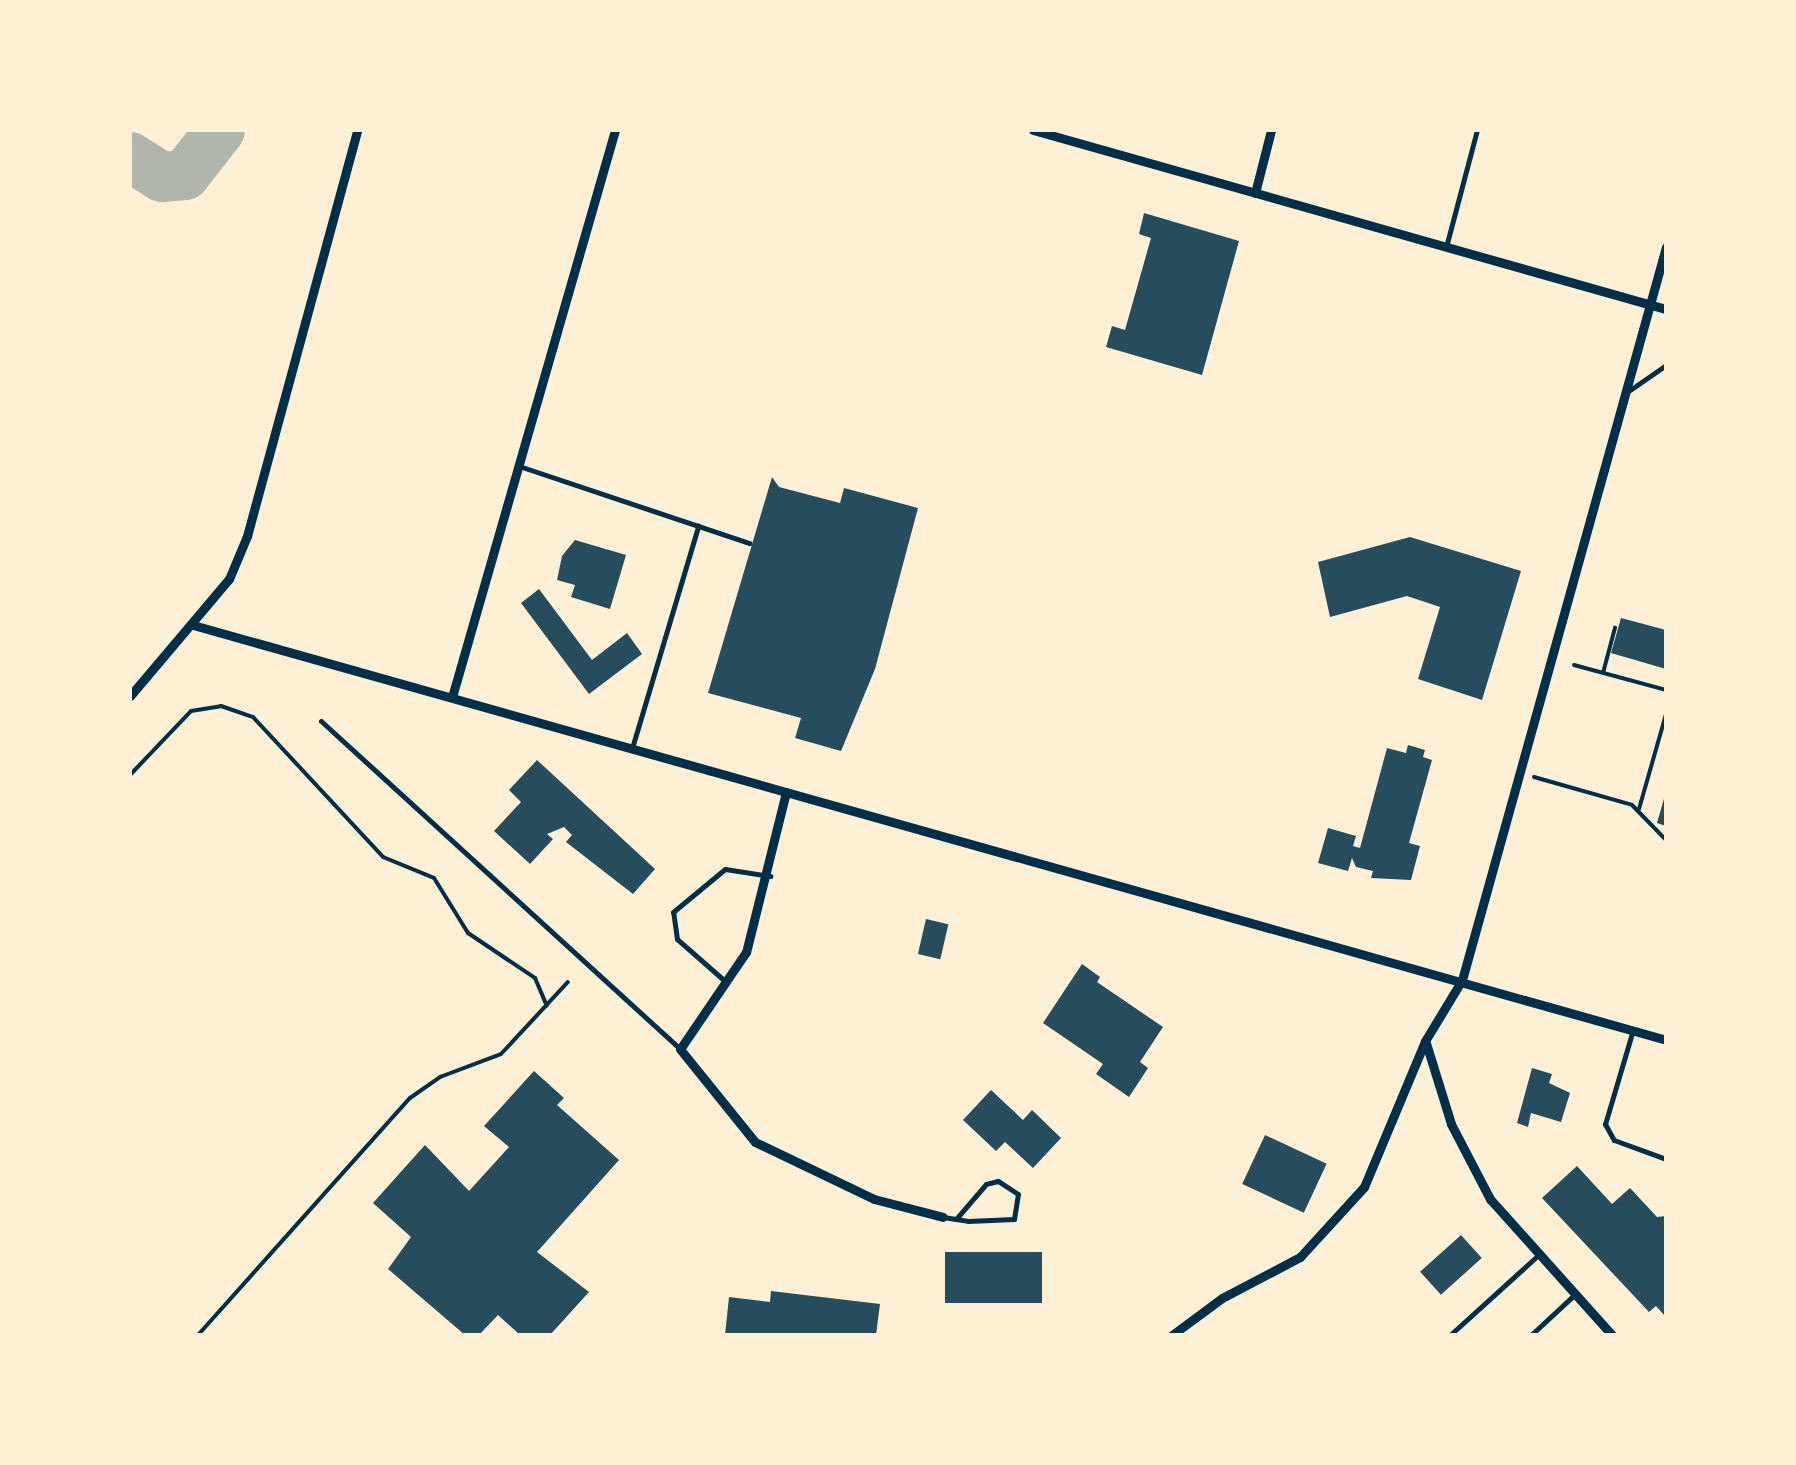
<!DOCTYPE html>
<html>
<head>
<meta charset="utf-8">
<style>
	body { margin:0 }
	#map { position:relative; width:1796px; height:1465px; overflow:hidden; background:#fdf0d5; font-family:Raleway,sans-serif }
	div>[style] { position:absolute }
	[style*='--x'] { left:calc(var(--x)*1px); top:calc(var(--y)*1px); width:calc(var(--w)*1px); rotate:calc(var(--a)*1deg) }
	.taxiway>* { height:50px; margin:-25px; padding:0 25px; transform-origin:25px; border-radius:25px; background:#b1b6ab }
	.building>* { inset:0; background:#264d5e; transform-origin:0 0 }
	.path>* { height:4px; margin:-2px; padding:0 2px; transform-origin:2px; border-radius:2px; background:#003049 }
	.service>* { height:5px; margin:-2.5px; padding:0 2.5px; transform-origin:2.5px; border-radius:2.5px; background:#003049 }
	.minor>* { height:9px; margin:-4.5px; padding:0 4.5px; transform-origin:4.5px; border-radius:4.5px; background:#003049 }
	span { translate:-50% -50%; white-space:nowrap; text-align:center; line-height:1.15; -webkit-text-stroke:8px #fdf0d5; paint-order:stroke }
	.frame { position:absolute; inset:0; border:132px solid #fdf0d5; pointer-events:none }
</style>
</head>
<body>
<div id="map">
	<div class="taxiway">
		<div style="--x:130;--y:157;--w:38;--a:32"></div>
		<div style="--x:162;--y:177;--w:23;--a:-5"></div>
		<div style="--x:185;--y:175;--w:57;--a:-52.1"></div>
	</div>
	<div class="building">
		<div style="clip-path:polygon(1144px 213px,1239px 241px,1202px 375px,1106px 347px,1112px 326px,1125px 330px,1151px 238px,1139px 234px)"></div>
		<div style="clip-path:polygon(772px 477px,779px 487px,840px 503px,844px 488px,918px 508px,875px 669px,841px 751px,795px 738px,801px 718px,708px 693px)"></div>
		<div style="clip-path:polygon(1410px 537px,1521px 571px,1482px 700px,1418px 679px,1440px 607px,1407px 596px,1330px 617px,1318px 562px)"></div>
		<div style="clip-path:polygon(575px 540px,626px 555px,610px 609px,571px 597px,575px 585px,557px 580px,562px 556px)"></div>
		<div style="clip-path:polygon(539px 589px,592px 660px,627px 633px,642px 654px,589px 694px,521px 603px)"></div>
		<div style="clip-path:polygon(1621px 618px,1666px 630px,1666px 669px,1611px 653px)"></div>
		<div style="clip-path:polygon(1408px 745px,1425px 750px,1423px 757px,1432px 760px,1409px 843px,1420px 846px,1411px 880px,1371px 878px,1373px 871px,1356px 867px,1352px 858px,1348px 871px,1318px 863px,1328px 828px,1356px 836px,1353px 846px,1360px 848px,1387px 748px,1406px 753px)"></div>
		<div style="clip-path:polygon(537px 760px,655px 869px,633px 894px,566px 842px,572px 835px,564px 827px,547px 834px,553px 839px,530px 864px,494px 831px,521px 802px,509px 790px)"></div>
		<div style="clip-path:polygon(1665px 795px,1666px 795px,1666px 826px,1657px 823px)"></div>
		<div style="left:926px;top:919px;width:23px;height:36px;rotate:13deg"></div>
		<div style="clip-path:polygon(1082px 964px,1100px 977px,1097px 982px,1163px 1027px,1140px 1062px,1148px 1068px,1129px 1097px,1096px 1074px,1103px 1064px,1043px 1023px)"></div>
		<div style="clip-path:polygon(1532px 1068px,1552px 1074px,1549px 1083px,1570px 1093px,1561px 1122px,1531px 1113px,1528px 1127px,1517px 1123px)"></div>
		<div style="clip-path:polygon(534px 1071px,564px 1098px,557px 1105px,619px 1160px,537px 1252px,589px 1292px,550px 1335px,520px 1335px,498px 1315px,479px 1335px,465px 1335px,388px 1269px,411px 1237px,373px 1203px,425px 1145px,469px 1191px,509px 1147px,484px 1126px)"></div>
		<div style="clip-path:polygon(991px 1090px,1023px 1120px,1032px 1110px,1061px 1138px,1033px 1168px,1005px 1142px,996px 1151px,963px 1120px)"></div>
		<div style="left:1265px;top:1135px;width:68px;height:54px;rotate:25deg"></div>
		<div style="clip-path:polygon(1577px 1166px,1612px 1204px,1630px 1188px,1657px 1217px,1666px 1216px,1666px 1317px,1656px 1306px,1649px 1312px,1542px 1198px)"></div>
		<div style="left:1461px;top:1235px;width:31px;height:55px;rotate:48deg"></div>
		<div style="left:945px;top:1252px;width:97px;height:51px"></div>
		<div style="clip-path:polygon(771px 1291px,880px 1304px,876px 1335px,725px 1335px,729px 1297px,770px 1302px)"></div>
	</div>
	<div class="path">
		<div style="--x:1574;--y:665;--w:95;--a:15.2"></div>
		<div style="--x:1603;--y:673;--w:47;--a:-75.1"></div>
		<div style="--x:130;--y:775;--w:88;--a:-46.4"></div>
		<div style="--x:191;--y:711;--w:30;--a:-9"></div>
		<div style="--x:221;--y:706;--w:34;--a:19"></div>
		<div style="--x:253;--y:717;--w:191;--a:47.1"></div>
		<div style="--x:383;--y:857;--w:55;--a:22.4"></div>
		<div style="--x:434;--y:878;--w:65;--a:58.3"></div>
		<div style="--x:468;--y:933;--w:81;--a:33.9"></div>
		<div style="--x:535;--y:978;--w:30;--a:67"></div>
		<div style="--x:1534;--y:777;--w:102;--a:15.9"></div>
		<div style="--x:1632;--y:805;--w:49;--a:45.8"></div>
		<div style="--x:1639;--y:809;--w:99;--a:-74.1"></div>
		<div style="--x:198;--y:1335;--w:318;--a:-48.2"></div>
		<div style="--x:410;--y:1098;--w:37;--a:-35"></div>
		<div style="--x:440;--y:1077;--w:65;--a:-20.7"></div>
		<div style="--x:501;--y:1054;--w:98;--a:-47.1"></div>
	</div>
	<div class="service">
		<div style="--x:1446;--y:247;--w:121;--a:-75.2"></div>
		<div style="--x:1627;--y:392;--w:47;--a:-34.7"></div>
		<div style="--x:519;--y:466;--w:243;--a:18.5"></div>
		<div style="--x:321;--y:721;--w:486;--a:42.4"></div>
		<div style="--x:632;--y:748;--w:232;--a:-73.4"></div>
		<div style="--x:726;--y:982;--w:65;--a:-138.7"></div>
		<div style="--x:677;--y:939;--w:27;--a:-98"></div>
		<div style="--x:673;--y:912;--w:67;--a:-39.6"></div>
		<div style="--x:725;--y:869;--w:46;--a:8.8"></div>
		<div style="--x:1632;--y:1033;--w:95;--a:106.5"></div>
		<div style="--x:1605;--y:1124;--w:18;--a:61"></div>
		<div style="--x:1614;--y:1140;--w:55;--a:20.1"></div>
		<div style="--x:943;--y:1217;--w:13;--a:9"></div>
		<div style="--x:956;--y:1219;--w:12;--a:9"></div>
		<div style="--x:968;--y:1221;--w:46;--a:-2.5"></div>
		<div style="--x:1014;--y:1219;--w:25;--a:-81"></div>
		<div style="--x:1018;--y:1194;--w:24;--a:-147"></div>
		<div style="--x:998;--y:1181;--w:12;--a:166"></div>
		<div style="--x:986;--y:1184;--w:46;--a:130.6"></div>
		<div style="--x:1450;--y:1335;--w:118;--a:-42.2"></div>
		<div style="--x:1531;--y:1335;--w:59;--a:-42.9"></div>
	</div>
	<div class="minor">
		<div style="--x:1033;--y:130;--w:658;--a:15.79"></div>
		<div style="--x:1255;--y:193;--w:65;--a:-75.7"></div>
		<div style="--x:193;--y:625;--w:1530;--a:15.73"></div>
		<div style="--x:130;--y:696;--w:153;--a:-49.8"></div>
		<div style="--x:229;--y:579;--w:47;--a:-67.3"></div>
		<div style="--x:247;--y:536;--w:421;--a:-74.8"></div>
		<div style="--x:452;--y:697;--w:590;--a:-73.96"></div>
		<div style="--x:786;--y:792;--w:165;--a:104"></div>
		<div style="--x:746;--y:952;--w:117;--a:124.2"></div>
		<div style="--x:680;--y:1049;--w:119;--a:51.1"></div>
		<div style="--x:755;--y:1142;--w:132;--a:25.6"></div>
		<div style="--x:874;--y:1199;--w:71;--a:14.6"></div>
		<div style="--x:1426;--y:1043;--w:85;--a:72.8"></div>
		<div style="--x:1451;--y:1124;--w:85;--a:62.5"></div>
		<div style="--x:1490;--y:1199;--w:183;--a:48.1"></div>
		<div style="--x:1172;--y:1335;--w:62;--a:-36.5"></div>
		<div style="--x:1222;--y:1298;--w:88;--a:-27.7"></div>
		<div style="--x:1300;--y:1257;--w:95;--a:-47.6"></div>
		<div style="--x:1364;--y:1187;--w:158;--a:-67.3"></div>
		<div style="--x:1425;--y:1041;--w:71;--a:-58.8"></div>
		<div style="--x:1462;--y:980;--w:761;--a:-74.45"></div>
	</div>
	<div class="frame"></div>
</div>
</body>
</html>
